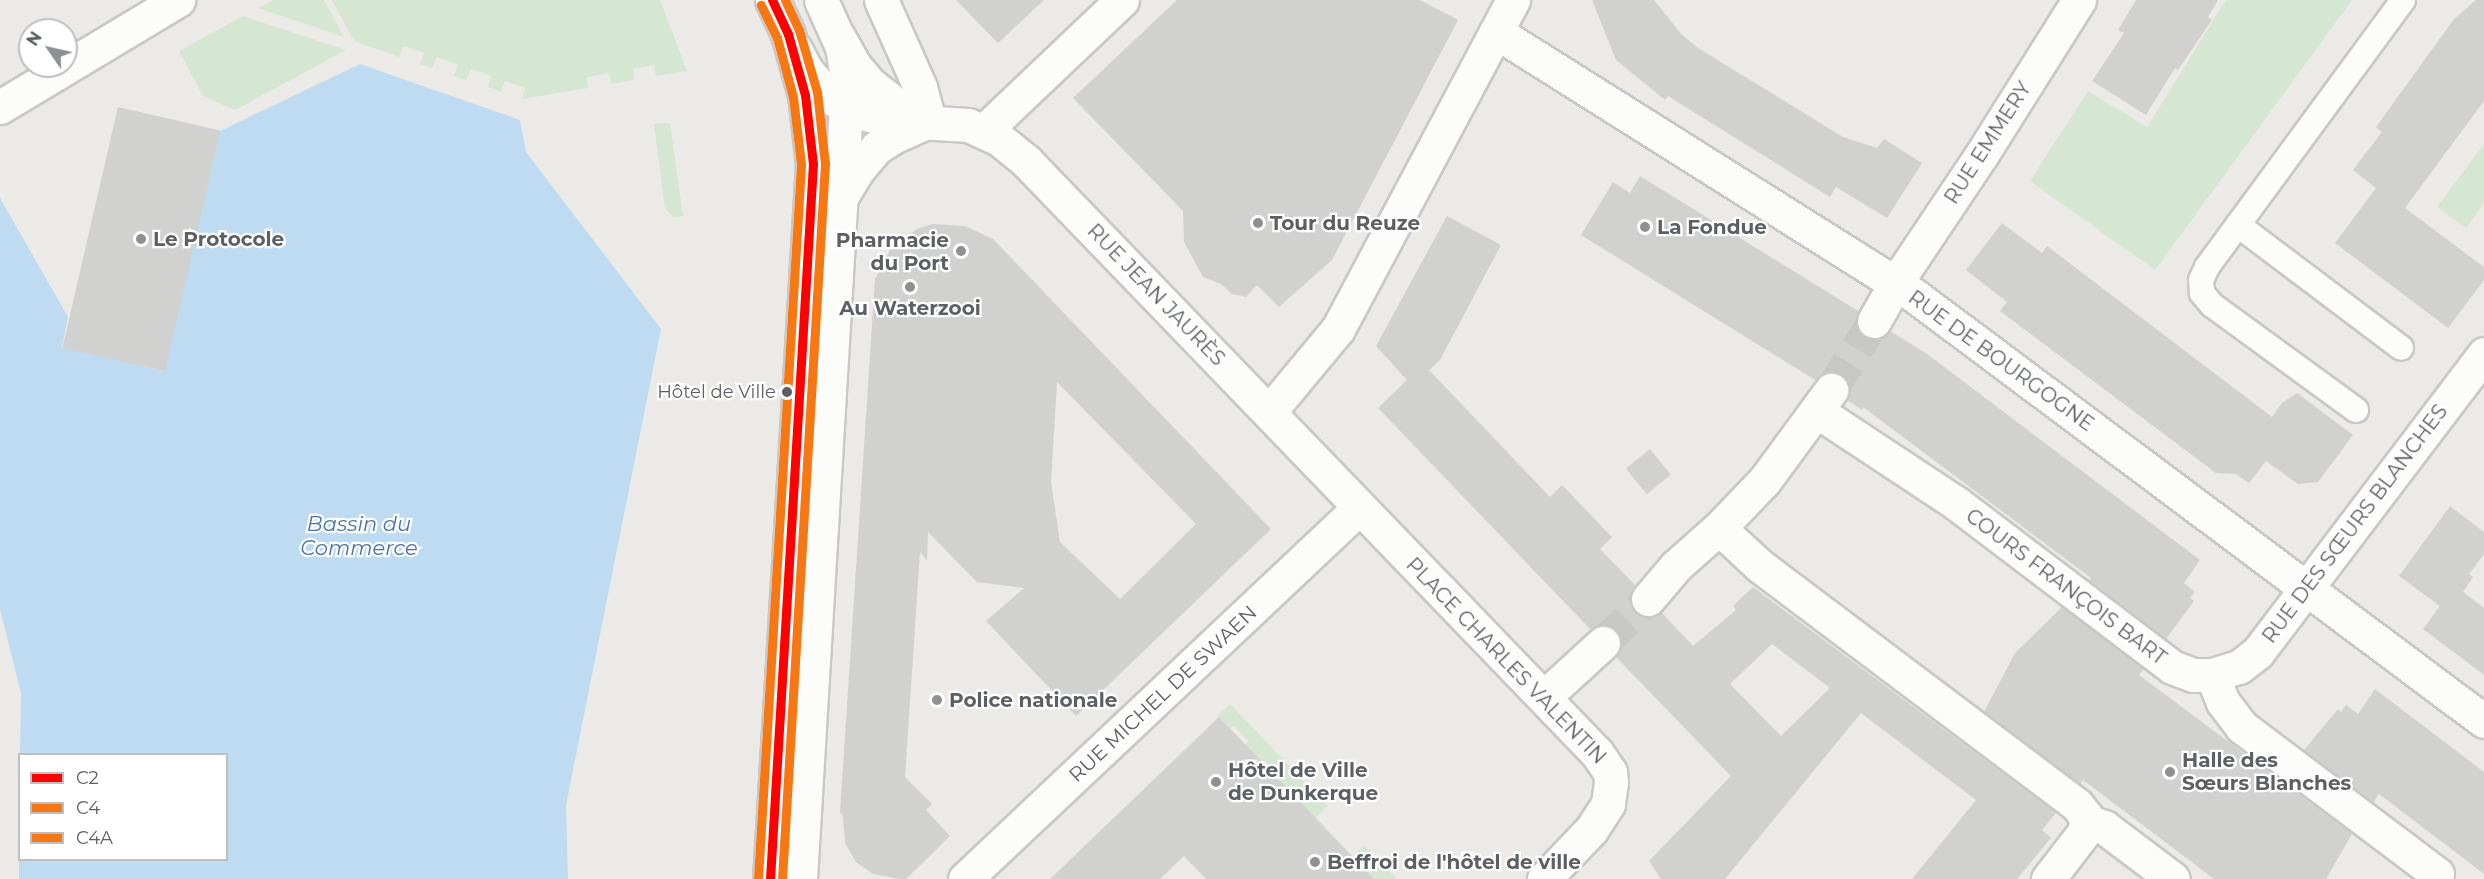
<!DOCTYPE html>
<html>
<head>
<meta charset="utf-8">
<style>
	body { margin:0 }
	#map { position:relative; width:2484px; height:879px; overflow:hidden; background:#ebeae6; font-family:Montserrat,sans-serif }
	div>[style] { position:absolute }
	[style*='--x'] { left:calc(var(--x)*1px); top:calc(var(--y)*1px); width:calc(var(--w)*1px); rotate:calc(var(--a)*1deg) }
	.green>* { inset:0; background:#d5e6d3 }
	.water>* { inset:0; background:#bedbf1 }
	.building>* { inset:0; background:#d1d1cf; transform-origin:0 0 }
	.minor-tunnel>* { height:33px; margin-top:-16.5px; transform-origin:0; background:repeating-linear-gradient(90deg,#c7c7c5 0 33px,transparent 0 49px) }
	.roads { filter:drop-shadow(2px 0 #c8c8c8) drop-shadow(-2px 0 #c8c8c8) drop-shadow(0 2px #c8c8c8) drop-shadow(0 -2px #c8c8c8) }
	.service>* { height:24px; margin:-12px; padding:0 12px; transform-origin:12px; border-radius:12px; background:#fcfcfb }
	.pedestrian>* { height:33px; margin:-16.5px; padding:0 16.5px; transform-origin:16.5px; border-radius:16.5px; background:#fcfcfb }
	.minor>* { height:33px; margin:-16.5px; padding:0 16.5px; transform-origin:16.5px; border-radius:16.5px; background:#fcfcfb }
	.tertiary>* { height:33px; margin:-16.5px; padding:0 16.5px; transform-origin:16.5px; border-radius:16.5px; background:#fcfcfb }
	.secondary>* { height:33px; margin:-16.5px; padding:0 16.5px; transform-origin:16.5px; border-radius:16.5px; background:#fcfcfb }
	.bus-1>* { height:9px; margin:-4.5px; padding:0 4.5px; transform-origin:4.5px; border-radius:4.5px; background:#fe0000 }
	.bus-2>* { height:9px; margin:-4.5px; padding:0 4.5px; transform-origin:4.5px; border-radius:4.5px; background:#f77712 }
	.bus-3>* { height:9px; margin:-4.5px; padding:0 4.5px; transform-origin:4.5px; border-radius:4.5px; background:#f77712 }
	.dots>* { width:16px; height:16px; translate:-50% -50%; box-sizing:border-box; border:3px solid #fff; border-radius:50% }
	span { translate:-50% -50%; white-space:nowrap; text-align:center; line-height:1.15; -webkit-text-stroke:4.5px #fff; paint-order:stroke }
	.bus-label { font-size:18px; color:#5c5f63 }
	.right { translate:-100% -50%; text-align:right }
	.street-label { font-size:20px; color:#5c5f63 }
	.poi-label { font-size:20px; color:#5c5f63; font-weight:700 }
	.left { translate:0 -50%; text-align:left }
	.water-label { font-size:21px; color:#4a75a6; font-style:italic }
	.legend { position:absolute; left:18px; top:753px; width:210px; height:108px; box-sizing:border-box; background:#fff; border:2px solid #bebfc1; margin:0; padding:8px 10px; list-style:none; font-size:18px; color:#5c5f63 }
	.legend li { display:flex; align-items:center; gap:12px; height:30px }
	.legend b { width:30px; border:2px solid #bebfc1 }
	.north { position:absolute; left:18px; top:18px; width:60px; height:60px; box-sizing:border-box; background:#fff; border:2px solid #bebfc1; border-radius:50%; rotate:304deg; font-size:16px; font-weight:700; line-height:24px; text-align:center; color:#5c5f63 }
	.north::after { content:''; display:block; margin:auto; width:21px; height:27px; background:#8e9091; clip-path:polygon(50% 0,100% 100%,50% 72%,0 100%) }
</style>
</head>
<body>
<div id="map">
	<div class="green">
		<div style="clip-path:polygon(273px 0,324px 0,344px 37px,258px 8px)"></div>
		<div style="clip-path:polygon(332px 0,660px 0,687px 71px,656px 76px,654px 65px,633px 69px,634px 80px,611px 84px,609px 73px,587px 77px,588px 88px,522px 99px,525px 88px,505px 81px,501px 92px,488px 87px,491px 76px,471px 69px,466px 80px,454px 76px,458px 65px,437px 57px,432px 68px,420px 64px,424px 53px,403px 46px,399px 57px,354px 41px)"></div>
		<div style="clip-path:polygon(2226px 0,2352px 0,2155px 270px,2030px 181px,2088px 91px,2147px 127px)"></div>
		<div style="clip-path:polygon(243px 16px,346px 50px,235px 110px,203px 96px,179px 51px)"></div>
		<div style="clip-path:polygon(670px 123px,683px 216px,674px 217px,665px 209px,654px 124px)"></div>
		<div style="clip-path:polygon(2484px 144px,2484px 203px,2466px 228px,2437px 207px)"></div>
		<div style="clip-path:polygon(1230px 704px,1328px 806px,1315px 818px,1245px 745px,1249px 741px,1234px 726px,1230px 729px,1218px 716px)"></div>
		<div style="clip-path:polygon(1364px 845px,1397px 879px,1374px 879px,1353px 857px)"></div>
	</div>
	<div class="water">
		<div style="clip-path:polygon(360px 64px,520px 120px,526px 152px,661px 329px,566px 805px,568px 879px,19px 879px,19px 838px,20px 860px,226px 860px,226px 754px,20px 754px,21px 693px,0 609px,0 198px,68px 317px,62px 347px,163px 371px,220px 131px)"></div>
	</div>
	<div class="building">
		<div style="clip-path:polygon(956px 0,1044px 0,998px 43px)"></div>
		<div style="clip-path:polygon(1177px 0,1420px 0,1458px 20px,1332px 260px,1279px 307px,1257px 285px,1246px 297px,1232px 294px,1221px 284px,1203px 277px,1184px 242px,1183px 211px,1073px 98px)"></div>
		<div style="clip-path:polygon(1592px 0,1654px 0,1681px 34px,1698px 48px,1843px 137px,1877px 148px,1884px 139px,1922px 163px,1887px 218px,1836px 187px,1830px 197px,1668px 96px,1665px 100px,1616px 60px)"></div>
		<div style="clip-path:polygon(2136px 0,2218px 0,2208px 17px,2212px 20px,2178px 70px,2175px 68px,2146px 115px,2092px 81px,2124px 33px,2118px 30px)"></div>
		<div style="clip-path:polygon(2476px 0,2484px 0,2484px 101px,2405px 208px,2484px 267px,2484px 280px,2448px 328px,2335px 243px,2376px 188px,2353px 170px,2382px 132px,2376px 127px,2454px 19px)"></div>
		<div style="left:118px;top:107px;width:105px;height:247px;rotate:13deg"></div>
		<div style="clip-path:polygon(1640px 176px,1858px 311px,1855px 322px,1858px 330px,1864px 337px,1875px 340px,1884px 337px,1890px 331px,1927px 354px,2200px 560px,2184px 583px,2195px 592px,2190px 598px,2194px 601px,2166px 639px,2089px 580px,2091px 578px,1863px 407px,1862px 410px,1847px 400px,1850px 391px,1848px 383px,1842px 375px,1832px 371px,1824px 373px,1815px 380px,1581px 235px,1613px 182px,1630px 193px)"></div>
		<div style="clip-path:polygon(evenodd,1447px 216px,1501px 245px,1440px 360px,1429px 370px,1550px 497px,1562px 485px,1612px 537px,1600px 549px,1635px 585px,1630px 596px,1630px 605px,1635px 613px,1645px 617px,1661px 612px,1693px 646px,1736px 610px,1733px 606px,1753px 587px,2056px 813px,2042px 830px,2051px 838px,2017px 879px,1912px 879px,1976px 800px,1861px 713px,1725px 879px,1661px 879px,1649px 861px,1731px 776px,1616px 657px,1621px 649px,1621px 640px,1616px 630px,1609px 625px,1600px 625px,1590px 629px,1378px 408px,1407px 380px,1376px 346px,1447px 216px,1772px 644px,1830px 688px,1781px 736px,1730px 684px,1772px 644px)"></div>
		<div style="clip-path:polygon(2002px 223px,2042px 253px,2047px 246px,2272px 417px,2282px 403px,2297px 393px,2353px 435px,2318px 482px,2298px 484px,2266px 461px,2249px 483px,2236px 474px,2216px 473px,2000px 311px,2007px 302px,1966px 270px)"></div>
		<div style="clip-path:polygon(evenodd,932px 224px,965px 226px,993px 239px,1271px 529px,1076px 716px,986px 621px,1024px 588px,977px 582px,928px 532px,927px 560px,920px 552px,905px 777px,932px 804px,926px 810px,950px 836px,906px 879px,900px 879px,873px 874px,856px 862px,845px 843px,843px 816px,840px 812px,875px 279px,891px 248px,917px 229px,932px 224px,1057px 382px,1196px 524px,1120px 599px,1060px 542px,1051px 482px,1057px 382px)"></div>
		<div style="left:1650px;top:449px;width:33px;height:31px;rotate:51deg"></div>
		<div style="clip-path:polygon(2450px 506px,2484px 532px,2484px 554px,2469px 574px,2473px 577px,2463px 592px,2484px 608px,2484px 675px,2423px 629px,2440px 606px,2399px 576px)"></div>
		<div style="clip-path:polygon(2062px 607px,2144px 669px,2139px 675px,2352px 834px,2326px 879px,2214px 879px,2083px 780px,2080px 784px,1984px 712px,2015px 653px)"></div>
		<div style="clip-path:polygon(2375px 689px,2484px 772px,2484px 874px,2379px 794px,2373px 803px,2304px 750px,2338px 709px,2341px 712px,2346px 705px,2358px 714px)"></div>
		<div style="clip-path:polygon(1219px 717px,1374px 879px,1206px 879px,1184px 856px,1160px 879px,1050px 879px)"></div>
	</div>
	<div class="minor-tunnel">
		<div style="--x:1831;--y:390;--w:81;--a:-58.1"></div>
		<div style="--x:1603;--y:643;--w:63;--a:-44.4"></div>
	</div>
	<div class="roads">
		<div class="service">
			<div style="--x:2238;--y:225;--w:204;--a:37"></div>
			<div style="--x:2356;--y:410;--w:178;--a:-143.9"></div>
			<div style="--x:2212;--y:305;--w:16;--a:-130"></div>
			<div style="--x:2202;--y:293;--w:13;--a:-94"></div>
			<div style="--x:2201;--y:280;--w:14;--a:-65"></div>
			<div style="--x:2207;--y:267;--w:331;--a:-53.7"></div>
		</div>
		<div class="pedestrian">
			<div style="--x:2212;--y:675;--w:29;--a:68"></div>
			<div style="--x:2223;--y:702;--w:31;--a:53"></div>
			<div style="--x:2242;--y:727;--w:244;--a:37"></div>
			<div style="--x:2437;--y:874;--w:6;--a:129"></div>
		</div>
		<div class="minor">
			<div style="--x:881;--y:0;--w:95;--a:65.9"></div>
			<div style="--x:920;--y:87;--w:35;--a:75"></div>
			<div style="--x:1496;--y:32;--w:495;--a:32.2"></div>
			<div style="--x:1915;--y:296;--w:710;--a:36.76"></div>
			<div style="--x:839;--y:38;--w:31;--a:61"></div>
			<div style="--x:854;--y:65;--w:25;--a:50"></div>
			<div style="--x:870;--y:84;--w:31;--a:38"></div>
			<div style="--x:894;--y:103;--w:35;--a:29"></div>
			<div style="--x:795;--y:49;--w:24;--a:62"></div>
			<div style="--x:806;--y:70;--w:23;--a:49"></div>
			<div style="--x:821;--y:87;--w:19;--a:43"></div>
			<div style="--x:835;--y:100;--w:23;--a:29"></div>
			<div style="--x:855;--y:111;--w:33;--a:16"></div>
			<div style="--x:887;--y:120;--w:81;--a:3.5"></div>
			<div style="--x:968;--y:125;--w:34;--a:24"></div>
			<div style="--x:999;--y:139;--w:36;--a:39"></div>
			<div style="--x:1027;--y:162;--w:821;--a:46.04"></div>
			<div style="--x:1597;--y:753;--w:23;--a:56"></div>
			<div style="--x:1610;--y:772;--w:10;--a:84"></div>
			<div style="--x:1611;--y:782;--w:22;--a:98"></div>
			<div style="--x:1608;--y:804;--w:31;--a:123"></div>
			<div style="--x:1591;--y:830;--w:68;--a:133.8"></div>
			<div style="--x:984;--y:131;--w:190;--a:-43.5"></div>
			<div style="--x:840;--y:199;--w:31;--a:-59"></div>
			<div style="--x:856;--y:172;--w:31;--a:-50"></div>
			<div style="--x:876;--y:148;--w:20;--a:-33"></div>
			<div style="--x:893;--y:137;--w:32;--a:-24"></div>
			<div style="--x:1874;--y:321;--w:43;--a:-60.4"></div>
			<div style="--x:1895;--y:284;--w:156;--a:-56.2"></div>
			<div style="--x:1982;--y:154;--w:182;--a:-57.8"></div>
			<div style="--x:1817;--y:411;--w:167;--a:33.5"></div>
			<div style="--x:1956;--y:503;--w:271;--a:37.2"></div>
			<div style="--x:2172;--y:667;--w:22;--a:21"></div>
			<div style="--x:2193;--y:675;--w:19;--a:0"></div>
			<div style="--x:2212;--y:675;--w:28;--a:-17"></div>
			<div style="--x:2239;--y:667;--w:24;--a:-38"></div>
			<div style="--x:2258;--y:652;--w:374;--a:-52.8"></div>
			<div style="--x:1269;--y:412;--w:108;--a:-50.3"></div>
			<div style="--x:1338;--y:329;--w:373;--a:-62"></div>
			<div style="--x:1719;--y:528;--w:56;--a:42.8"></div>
			<div style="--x:1760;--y:566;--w:397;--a:37"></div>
			<div style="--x:2077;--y:805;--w:14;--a:51"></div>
			<div style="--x:2086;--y:816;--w:15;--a:94"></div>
			<div style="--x:2085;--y:831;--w:61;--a:127.6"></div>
			<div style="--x:1648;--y:599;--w:43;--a:-49.7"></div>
			<div style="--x:1676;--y:566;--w:57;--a:-41.5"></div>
			<div style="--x:1719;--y:528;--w:66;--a:-46.2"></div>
			<div style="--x:1765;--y:480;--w:112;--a:-53.7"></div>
			<div style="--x:1544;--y:697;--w:80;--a:-42.5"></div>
			<div style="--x:2086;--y:821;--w:19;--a:18"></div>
			<div style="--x:2104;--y:827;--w:86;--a:37"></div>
			<div style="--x:965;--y:879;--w:541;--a:-43.28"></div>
		</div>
		<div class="tertiary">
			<div style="--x:770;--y:879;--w:716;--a:-86.56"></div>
			<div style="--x:813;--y:164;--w:69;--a:-96.6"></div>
			<div style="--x:805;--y:95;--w:63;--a:-105.6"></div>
			<div style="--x:788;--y:34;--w:38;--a:-115"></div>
			<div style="--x:800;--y:879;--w:773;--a:-86.59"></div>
			<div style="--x:846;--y:107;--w:35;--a:-90"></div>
			<div style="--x:846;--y:72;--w:25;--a:-99"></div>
			<div style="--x:842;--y:47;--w:51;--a:-114.1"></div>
		</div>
		<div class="secondary">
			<div style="--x:0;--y:107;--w:208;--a:-31"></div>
		</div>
	</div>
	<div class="bus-1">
		<div style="--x:770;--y:879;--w:716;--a:-86.56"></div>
		<div style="--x:813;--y:164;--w:69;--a:-96.6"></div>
		<div style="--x:805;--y:95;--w:63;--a:-105.6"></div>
		<div style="--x:788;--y:34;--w:38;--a:-115"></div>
	</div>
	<div class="bus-2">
		<div style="--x:782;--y:879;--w:716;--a:-86.56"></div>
		<div style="--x:825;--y:164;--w:72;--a:-96.3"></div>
		<div style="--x:817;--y:92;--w:65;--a:-106.2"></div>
		<div style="--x:799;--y:30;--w:33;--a:-115"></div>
	</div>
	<div class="bus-3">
		<div style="--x:758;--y:878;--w:715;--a:-86.55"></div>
		<div style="--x:801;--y:164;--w:67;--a:-96.8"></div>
		<div style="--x:793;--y:97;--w:61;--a:-105.2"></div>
		<div style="--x:777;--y:38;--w:37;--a:-116"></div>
	</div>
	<div class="dots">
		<div style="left:1258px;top:223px;background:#8e9091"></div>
		<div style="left:1645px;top:227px;background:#8e9091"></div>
		<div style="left:141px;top:239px;background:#8e9091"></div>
		<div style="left:961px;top:251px;background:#8e9091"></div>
		<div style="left:910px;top:287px;background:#8e9091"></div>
		<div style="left:787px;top:392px;background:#5c5f63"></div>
		<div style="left:937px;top:700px;background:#8e9091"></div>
		<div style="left:2170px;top:772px;background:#8e9091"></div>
		<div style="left:1216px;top:782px;background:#8e9091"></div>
		<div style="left:1315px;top:862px;background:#8e9091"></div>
	</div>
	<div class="bus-label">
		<span class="right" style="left:776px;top:392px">Hôtel de Ville</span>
	</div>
	<div class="street-label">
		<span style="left:1988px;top:143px;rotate:-57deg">RUE EMMERY</span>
		<span style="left:1156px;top:295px;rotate:46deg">RUE JEAN JAURÈS</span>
		<span style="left:2001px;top:361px;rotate:36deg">RUE DE BOURGOGNE</span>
		<span style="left:2355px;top:524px;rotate:-53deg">RUE DES SŒURS BLANCHES</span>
		<span style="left:2066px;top:587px;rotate:37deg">COURS FRANÇOIS BART</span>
		<span style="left:1506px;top:661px;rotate:46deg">PLACE CHARLES VALENTIN</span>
		<span style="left:1163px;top:694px;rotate:-43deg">RUE MICHEL DE SWAEN</span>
	</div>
	<div class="poi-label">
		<span class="left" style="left:1270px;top:223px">Tour du Reuze</span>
		<span class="left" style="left:1657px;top:227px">La Fondue</span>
		<span class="left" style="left:153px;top:239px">Le Protocole</span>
		<span class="right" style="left:949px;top:252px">Pharmacie<br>du Port</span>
		<span style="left:910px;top:308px">Au Waterzooi</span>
		<span class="left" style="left:949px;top:700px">Police nationale</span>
		<span class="left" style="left:2182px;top:772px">Halle des<br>Sœurs Blanches</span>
		<span class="left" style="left:1228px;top:782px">Hôtel de Ville<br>de Dunkerque</span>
		<span class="left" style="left:1327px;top:862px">Beffroi de l'hôtel de ville</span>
	</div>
	<div class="water-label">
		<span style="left:359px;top:536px">Bassin du<br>Commerce</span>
	</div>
	<ul class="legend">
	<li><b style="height:8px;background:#fe0000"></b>C2</li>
	<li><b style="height:8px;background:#f77712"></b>C4</li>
	<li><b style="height:8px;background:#f77712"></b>C4A</li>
	</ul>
	<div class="north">N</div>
</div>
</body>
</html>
